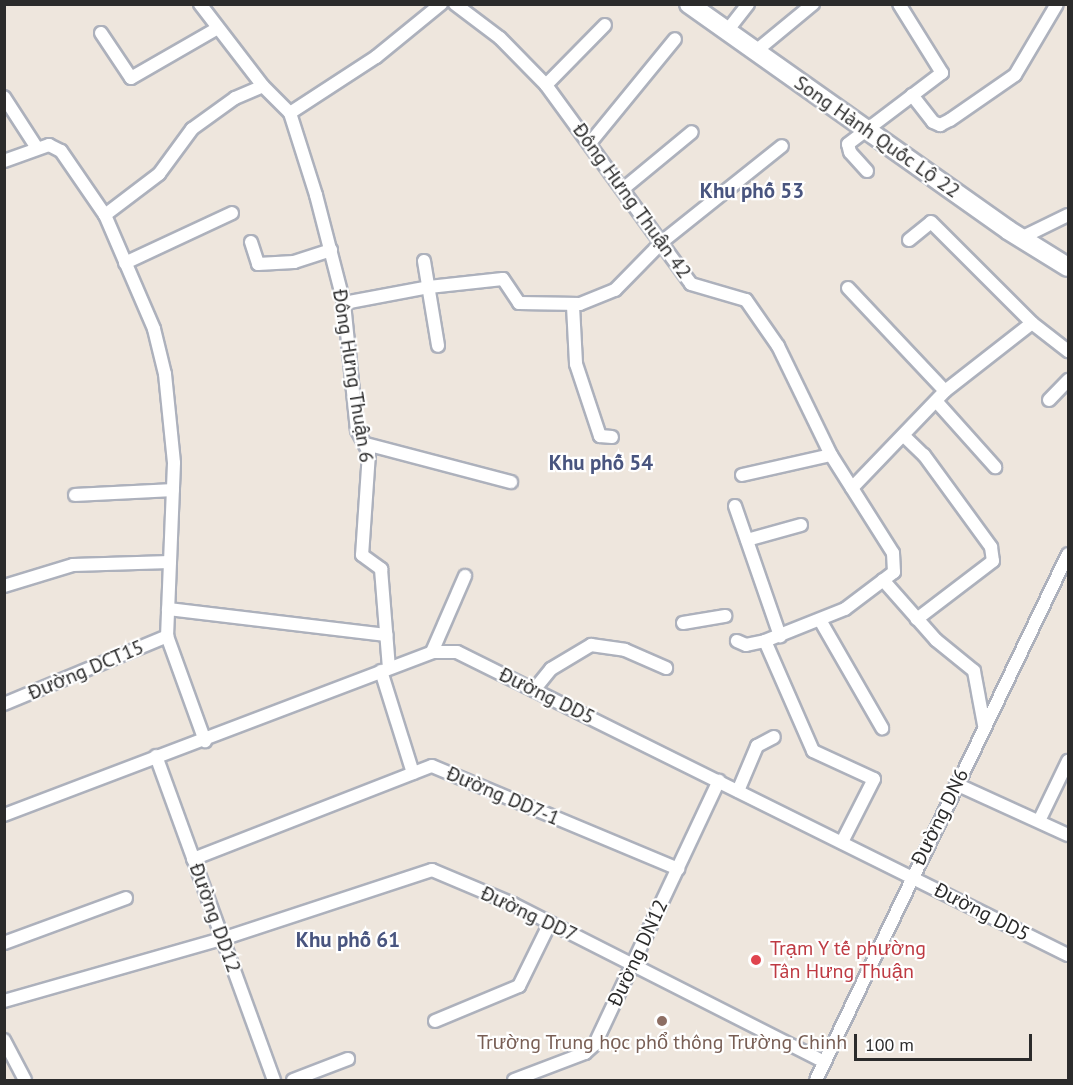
<!DOCTYPE html>
<html>
<head>
<meta charset="utf-8">
<style>
	body { margin:0 }
	#map { position:relative; width:1073px; height:1085px; overflow:hidden; background:#eee6dd; font-family:"PT Sans",sans-serif }
	div>[style] { position:absolute }
	[style*='--x'] { left:calc(var(--x)*1px); top:calc(var(--y)*1px); width:calc(var(--w)*1px); rotate:calc(var(--a)*1deg) }
	.roads { filter:drop-shadow(2px 0 #adb1bc) drop-shadow(-2px 0 #adb1bc) drop-shadow(0 2px #adb1bc) drop-shadow(0 -2px #adb1bc) }
	.street>* { height:12px; margin:-6px; padding:0 6px; transform-origin:6px; border-radius:6px; background:#fff }
	.secondary>* { height:18px; margin:-9px; padding:0 9px; transform-origin:9px; border-radius:9px; background:#fff }
	.dots>* { width:16px; height:16px; translate:-50% -50%; box-sizing:border-box; border:3px solid #fff; border-radius:50% }
	span { translate:-50% -50%; white-space:nowrap; text-align:center; line-height:1.15; -webkit-text-stroke:4.5px #fff; paint-order:stroke }
	.street-label { font-size:20px; color:#2b2b2b }
	.health-label { font-size:20px; color:#be3a42 }
	.left { translate:0 -50%; text-align:left }
	.education-label { font-size:20px; color:#785e54 }
	.neighbourhood-label { font-size:21px; color:#49557f; font-weight:700 }
	.frame { position:absolute; inset:0; border:6px solid #2b2b2b; pointer-events:none }
	.scale { position:absolute; left:854px; top:1034px; width:178px; height:27px; box-sizing:border-box; border:3px solid #2b2b2b; border-top:0; padding-left:8px; font-size:18px; line-height:21px; white-space:nowrap; color:#2b2b2b; -webkit-text-stroke:4px #fff; paint-order:stroke }
</style>
</head>
<body>
<div id="map">
	<div class="roads">
		<div class="street">
			<div style="--x:200;--y:4;--w:103;--a:52.5"></div>
			<div style="--x:263;--y:86;--w:38;--a:45"></div>
			<div style="--x:290;--y:113;--w:86;--a:72.4"></div>
			<div style="--x:316;--y:195;--w:112;--a:75.5"></div>
			<div style="--x:344;--y:303;--w:128;--a:84.2"></div>
			<div style="--x:357;--y:430;--w:26;--a:62"></div>
			<div style="--x:369;--y:453;--w:102;--a:93.9"></div>
			<div style="--x:362;--y:555;--w:24;--a:36"></div>
			<div style="--x:381;--y:569;--w:99;--a:85.4"></div>
			<div style="--x:455;--y:4;--w:56;--a:37.1"></div>
			<div style="--x:500;--y:38;--w:66;--a:45.6"></div>
			<div style="--x:546;--y:85;--w:246;--a:53.9"></div>
			<div style="--x:691;--y:284;--w:57;--a:16.2"></div>
			<div style="--x:746;--y:300;--w:56;--a:55.2"></div>
			<div style="--x:778;--y:346;--w:121;--a:64.1"></div>
			<div style="--x:831;--y:455;--w:116;--a:57.7"></div>
			<div style="--x:893;--y:553;--w:19;--a:87"></div>
			<div style="--x:894;--y:572;--w:61;--a:142.9"></div>
			<div style="--x:845;--y:609;--w:86;--a:158.2"></div>
			<div style="--x:765;--y:641;--w:19;--a:168"></div>
			<div style="--x:746;--y:645;--w:10;--a:-156"></div>
			<div style="--x:727;--y:31;--w:34;--a:-52"></div>
			<div style="--x:101;--y:33;--w:54;--a:56.3"></div>
			<div style="--x:131;--y:78;--w:100;--a:-29.9"></div>
			<div style="--x:756;--y:51;--w:74;--a:-39.5"></div>
			<div style="--x:546;--y:85;--w:84;--a:-45.5"></div>
			<div style="--x:912;--y:95;--w:34;--a:52"></div>
			<div style="--x:933;--y:122;--w:8;--a:23"></div>
			<div style="--x:940;--y:125;--w:11;--a:-27"></div>
			<div style="--x:950;--y:120;--w:79;--a:-34.7"></div>
			<div style="--x:1015;--y:75;--w:82;--a:-59.4"></div>
			<div style="--x:4;--y:97;--w:61;--a:57.1"></div>
			<div style="--x:290;--y:113;--w:103;--a:-33.1"></div>
			<div style="--x:376;--y:57;--w:84;--a:-39.2"></div>
			<div style="--x:590;--y:143;--w:134;--a:-50.7"></div>
			<div style="--x:4;--y:161;--w:48;--a:-19.6"></div>
			<div style="--x:49;--y:145;--w:13;--a:27"></div>
			<div style="--x:61;--y:151;--w:78;--a:55.5"></div>
			<div style="--x:105;--y:215;--w:124;--a:66.7"></div>
			<div style="--x:154;--y:329;--w:46;--a:76.3"></div>
			<div style="--x:165;--y:374;--w:89;--a:84.2"></div>
			<div style="--x:174;--y:463;--w:173;--a:92.3"></div>
			<div style="--x:167;--y:636;--w:112;--a:70.1"></div>
			<div style="--x:867;--y:171;--w:25;--a:-132"></div>
			<div style="--x:850;--y:152;--w:8;--a:-104"></div>
			<div style="--x:848;--y:144;--w:118;--a:-37.1"></div>
			<div style="--x:942;--y:73;--w:81;--a:-121.9"></div>
			<div style="--x:623;--y:189;--w:89;--a:-39.6"></div>
			<div style="--x:105;--y:215;--w:68;--a:-37.2"></div>
			<div style="--x:159;--y:174;--w:56;--a:-53.7"></div>
			<div style="--x:192;--y:129;--w:53;--a:-35.8"></div>
			<div style="--x:235;--y:98;--w:30;--a:-23"></div>
			<div style="--x:1021;--y:238;--w:52;--a:-26.1"></div>
			<div style="--x:909;--y:240;--w:28;--a:-39"></div>
			<div style="--x:931;--y:222;--w:143;--a:45"></div>
			<div style="--x:251;--y:242;--w:23;--a:72"></div>
			<div style="--x:258;--y:264;--w:36;--a:-3"></div>
			<div style="--x:294;--y:262;--w:39;--a:-18"></div>
			<div style="--x:424;--y:261;--w:86;--a:80.6"></div>
			<div style="--x:125;--y:263;--w:118;--a:-25"></div>
			<div style="--x:848;--y:288;--w:141;--a:46.7"></div>
			<div style="--x:344;--y:303;--w:86;--a:-10.7"></div>
			<div style="--x:429;--y:287;--w:74;--a:-6.2"></div>
			<div style="--x:503;--y:279;--w:29;--a:56"></div>
			<div style="--x:519;--y:303;--w:61;--a:0.9"></div>
			<div style="--x:580;--y:304;--w:38;--a:-22"></div>
			<div style="--x:615;--y:290;--w:69;--a:-45.6"></div>
			<div style="--x:663;--y:241;--w:152;--a:-38.6"></div>
			<div style="--x:573;--y:306;--w:58;--a:87"></div>
			<div style="--x:576;--y:364;--w:76;--a:71.6"></div>
			<div style="--x:600;--y:436;--w:12;--a:5"></div>
			<div style="--x:1049;--y:400;--w:28;--a:-46"></div>
			<div style="--x:936;--y:401;--w:89;--a:48.2"></div>
			<div style="--x:904;--y:436;--w:28;--a:44"></div>
			<div style="--x:924;--y:455;--w:114;--a:53.9"></div>
			<div style="--x:991;--y:547;--w:14;--a:82"></div>
			<div style="--x:993;--y:561;--w:96;--a:142.7"></div>
			<div style="--x:366;--y:444;--w:150;--a:14.7"></div>
			<div style="--x:742;--y:475;--w:91;--a:-12.7"></div>
			<div style="--x:852;--y:488;--w:134;--a:-46.2"></div>
			<div style="--x:945;--y:391;--w:110;--a:-38"></div>
			<div style="--x:1032;--y:323;--w:46;--a:37.9"></div>
			<div style="--x:75;--y:495;--w:98;--a:-2.9"></div>
			<div style="--x:735;--y:506;--w:138;--a:70.9"></div>
			<div style="--x:747;--y:540;--w:56;--a:-15.5"></div>
			<div style="--x:883;--y:580;--w:80;--a:48.5"></div>
			<div style="--x:936;--y:640;--w:49;--a:39.2"></div>
			<div style="--x:974;--y:671;--w:55;--a:79.5"></div>
			<div style="--x:4;--y:586;--w:72;--a:-16.9"></div>
			<div style="--x:73;--y:565;--w:97;--a:-1.8"></div>
			<div style="--x:168;--y:609;--w:220;--a:6.8"></div>
			<div style="--x:820;--y:620;--w:125;--a:60.1"></div>
			<div style="--x:683;--y:623;--w:43;--a:-9.5"></div>
			<div style="--x:765;--y:641;--w:120;--a:66.4"></div>
			<div style="--x:813;--y:751;--w:67;--a:24.7"></div>
			<div style="--x:874;--y:779;--w:71;--a:116.9"></div>
			<div style="--x:432;--y:652;--w:83;--a:-66.5"></div>
			<div style="--x:381;--y:671;--w:107;--a:72.6"></div>
			<div style="--x:534;--y:690;--w:27;--a:-51"></div>
			<div style="--x:551;--y:669;--w:47;--a:-31"></div>
			<div style="--x:591;--y:645;--w:34;--a:8"></div>
			<div style="--x:625;--y:650;--w:45;--a:23.7"></div>
			<div style="--x:4;--y:704;--w:177;--a:-22.6"></div>
			<div style="--x:156;--y:756;--w:345;--a:70"></div>
			<div style="--x:956;--y:784;--w:123;--a:24.5"></div>
			<div style="--x:738;--y:791;--w:49;--a:-67.1"></div>
			<div style="--x:757;--y:746;--w:19;--a:-28"></div>
			<div style="--x:4;--y:815;--w:458;--a:-20.8"></div>
			<div style="--x:432;--y:652;--w:25;--a:0"></div>
			<div style="--x:457;--y:652;--w:682;--a:26.38"></div>
			<div style="--x:1039;--y:821;--w:67;--a:-64.2"></div>
			<div style="--x:193;--y:859;--w:256;--a:-21.3"></div>
			<div style="--x:432;--y:766;--w:267;--a:22.7"></div>
			<div style="--x:4;--y:943;--w:130;--a:-20.2"></div>
			<div style="--x:4;--y:1001;--w:227;--a:-15.9"></div>
			<div style="--x:222;--y:939;--w:221;--a:-18.2"></div>
			<div style="--x:432;--y:870;--w:88;--a:22.8"></div>
			<div style="--x:513;--y:904;--w:347;--a:26.9"></div>
			<div style="--x:435;--y:1021;--w:91;--a:-22.6"></div>
			<div style="--x:519;--y:986;--w:70;--a:-63.8"></div>
			<div style="--x:4;--y:1040;--w:45;--a:62.3"></div>
			<div style="--x:293;--y:1080;--w:59;--a:-20.9"></div>
			<div style="--x:514;--y:1080;--w:76;--a:-20.8"></div>
			<div style="--x:585;--y:1053;--w:13;--a:-42"></div>
			<div style="--x:595;--y:1044;--w:291;--a:-64.8"></div>
			<div style="--x:816;--y:1080;--w:583;--a:-64.4"></div>
		</div>
		<div class="secondary">
			<div style="--x:689;--y:4;--w:391;--a:35.3"></div>
			<div style="--x:1008;--y:230;--w:70;--a:31.7"></div>
		</div>
	</div>
	<div class="dots">
		<div style="left:756px;top:960px;background:#e0444e"></div>
		<div style="left:662px;top:1021px;background:#8d6e63"></div>
	</div>
	<div class="street-label">
		<span style="left:877px;top:137px;rotate:35deg">Song Hành Quốc Lộ 22</span>
		<span style="left:632px;top:201px;rotate:54deg">Đông Hưng Thuận 42</span>
		<span style="left:353px;top:376px;rotate:81deg">Đông Hưng Thuận 6</span>
		<span style="left:86px;top:670px;rotate:-23deg">Đường DCT15</span>
		<span style="left:547px;top:696px;rotate:26deg">Đường DD5</span>
		<span style="left:503px;top:796px;rotate:23deg">Đường DD7-1</span>
		<span style="left:940px;top:817px;rotate:-64deg">Đường DN6</span>
		<span style="left:982px;top:912px;rotate:27deg">Đường DD5</span>
		<span style="left:529px;top:914px;rotate:25deg">Đường DD7</span>
		<span style="left:215px;top:918px;rotate:70deg">Đường DD12</span>
		<span style="left:638px;top:953px;rotate:-65deg">Đường DN12</span>
	</div>
	<div class="health-label">
		<span class="left" style="left:770px;top:960px">Trạm Y tế phường<br>Tân Hưng Thuận</span>
	</div>
	<div class="education-label">
		<span style="left:662px;top:1042px">Trường Trung học phổ thông Trường Chinh</span>
	</div>
	<div class="neighbourhood-label">
		<span style="left:752px;top:191px">Khu phố 53</span>
		<span style="left:601px;top:463px">Khu phố 54</span>
		<span style="left:348px;top:940px">Khu phố 61</span>
	</div>
	<div class="frame"></div>
	<div class="scale">100 m</div>
</div>
</body>
</html>
